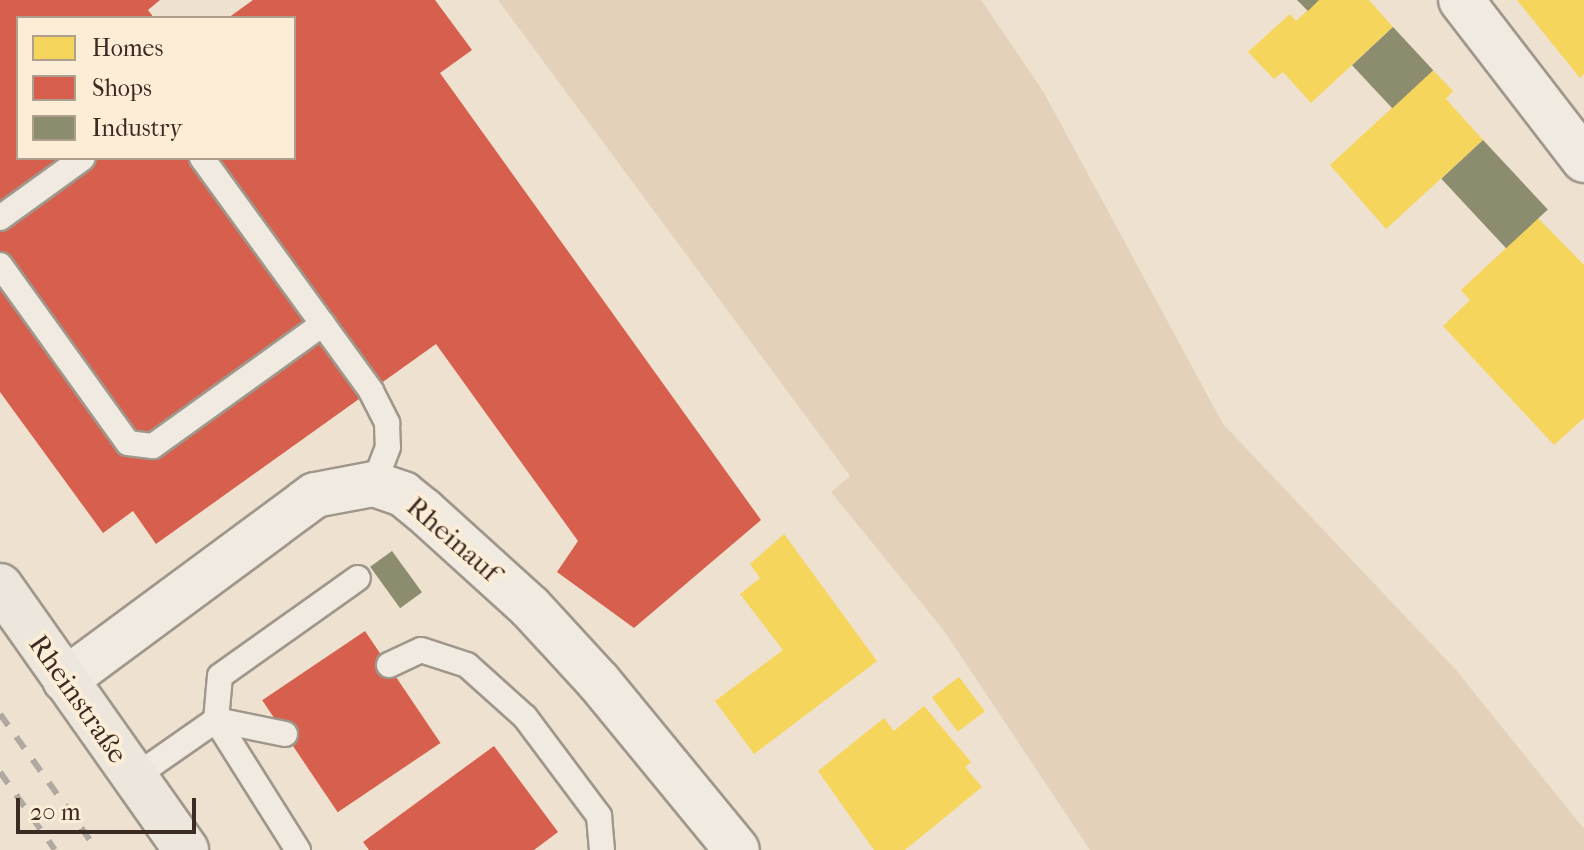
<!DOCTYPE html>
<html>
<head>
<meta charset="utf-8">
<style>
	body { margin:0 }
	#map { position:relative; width:1584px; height:850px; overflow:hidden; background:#eee1cf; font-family:"IM FELL French Canon",serif }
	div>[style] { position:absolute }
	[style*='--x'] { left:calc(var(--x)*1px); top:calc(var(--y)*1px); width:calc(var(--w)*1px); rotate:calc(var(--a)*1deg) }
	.green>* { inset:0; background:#e4d1b9 }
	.homes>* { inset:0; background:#f6d55c; transform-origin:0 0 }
	.shops>* { inset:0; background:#d6604d; transform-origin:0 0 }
	.industry>* { inset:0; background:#8c8c6e; transform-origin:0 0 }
	.roads { filter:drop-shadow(2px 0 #a0978c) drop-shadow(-2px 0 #a0978c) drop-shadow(0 2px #a0978c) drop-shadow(0 -2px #a0978c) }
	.lane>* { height:24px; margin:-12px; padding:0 12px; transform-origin:12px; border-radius:12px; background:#f0eae0 }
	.street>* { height:44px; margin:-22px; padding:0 22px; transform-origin:22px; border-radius:22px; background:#f0eae0 }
	.primary>* { height:44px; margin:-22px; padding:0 22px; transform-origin:22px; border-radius:22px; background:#ede6dc }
	.rail>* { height:6px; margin-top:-3px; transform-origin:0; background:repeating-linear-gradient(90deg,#b0a9a1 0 14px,transparent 0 28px) }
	span { translate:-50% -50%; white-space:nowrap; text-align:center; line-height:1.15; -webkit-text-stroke:8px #fcedd7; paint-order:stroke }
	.street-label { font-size:28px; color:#3c2b22 }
	.legend { position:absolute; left:16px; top:16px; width:280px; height:144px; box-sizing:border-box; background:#fcedd7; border:2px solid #af9f8f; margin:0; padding:10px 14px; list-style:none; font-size:24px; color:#3c2b22 }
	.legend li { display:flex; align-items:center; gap:16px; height:40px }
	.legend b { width:40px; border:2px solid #af9f8f }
	.scale { position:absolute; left:16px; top:798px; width:180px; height:36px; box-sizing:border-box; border:4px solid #3c2b22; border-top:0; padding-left:10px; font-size:24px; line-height:28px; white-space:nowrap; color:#3c2b22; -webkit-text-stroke:6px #fcedd7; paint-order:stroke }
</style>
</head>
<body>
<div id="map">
	<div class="green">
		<div style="clip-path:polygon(498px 0,981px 0,1043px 91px,1223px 424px,1456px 670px,1584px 829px,1584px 850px,1090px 850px,945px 632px,831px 492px,850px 476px)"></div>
	</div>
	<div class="homes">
		<div style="clip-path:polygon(1319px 0,1369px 0,1393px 27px,1311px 103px,1283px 72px,1274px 79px,1248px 52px,1290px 14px,1296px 21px)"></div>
		<div style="clip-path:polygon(1517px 0,1584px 0,1584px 74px,1580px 78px)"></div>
		<div style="clip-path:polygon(1433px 70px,1453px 91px,1446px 99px,1483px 140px,1386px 229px,1330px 165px)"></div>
		<div style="clip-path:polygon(1538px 218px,1584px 265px,1584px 418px,1554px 445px,1443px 326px,1470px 300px,1461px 290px)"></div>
		<div style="clip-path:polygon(784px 534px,877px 661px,754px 754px,715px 701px,783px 650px,740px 594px,760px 578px,750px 564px)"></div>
		<div style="left:959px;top:677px;width:43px;height:34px;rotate:53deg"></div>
		<div style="clip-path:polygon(924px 706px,971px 762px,965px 767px,982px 787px,905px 850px,874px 850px,818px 771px,884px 718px,894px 731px)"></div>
	</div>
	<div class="shops">
		<div style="clip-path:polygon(0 0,160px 0,148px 10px,154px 18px,18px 18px,18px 158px,294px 158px,294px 18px,228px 18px,253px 0,435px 0,472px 50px,440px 73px,761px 520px,634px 628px,557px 572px,578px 541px,436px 344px,156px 544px,133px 511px,103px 533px,0 392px)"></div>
		<div style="left:365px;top:631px;width:135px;height:124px;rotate:56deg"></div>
		<div style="clip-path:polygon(494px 746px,558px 832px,534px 850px,369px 850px,363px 842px)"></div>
	</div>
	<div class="industry">
		<div style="clip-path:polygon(1297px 0,1319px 0,1308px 11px)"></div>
		<div style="left:1393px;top:27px;width:59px;height:56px;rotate:47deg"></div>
		<div style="left:1483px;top:140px;width:95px;height:57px;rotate:47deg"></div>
		<div style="left:392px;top:551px;width:51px;height:27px;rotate:54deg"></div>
	</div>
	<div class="roads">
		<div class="lane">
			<div style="--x:202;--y:158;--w:288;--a:54"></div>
			<div style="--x:371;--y:391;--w:36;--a:63"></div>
			<div style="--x:387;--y:423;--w:24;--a:88"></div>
			<div style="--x:388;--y:447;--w:40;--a:111"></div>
			<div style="--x:0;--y:218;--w:102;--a:-35.9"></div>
			<div style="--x:0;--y:265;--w:219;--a:54.3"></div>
			<div style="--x:128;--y:443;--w:25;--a:7"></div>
			<div style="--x:153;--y:446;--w:209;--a:-35.7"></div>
			<div style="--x:389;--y:665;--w:35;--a:-25"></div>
			<div style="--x:421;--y:650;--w:48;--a:18.1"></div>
			<div style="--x:467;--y:665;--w:78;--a:41.9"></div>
			<div style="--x:525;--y:717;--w:124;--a:53.2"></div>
			<div style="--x:599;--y:816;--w:34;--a:85"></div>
			<div style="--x:285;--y:734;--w:70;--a:-168.5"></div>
			<div style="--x:216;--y:720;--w:154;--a:57.8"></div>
			<div style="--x:133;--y:778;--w:101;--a:-34.9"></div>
			<div style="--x:216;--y:720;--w:44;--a:-84.8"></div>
			<div style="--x:220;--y:676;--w:169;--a:-35.4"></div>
		</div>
		<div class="street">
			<div style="--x:1461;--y:0;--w:202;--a:52.4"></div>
			<div style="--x:65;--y:680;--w:311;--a:-36.5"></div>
			<div style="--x:315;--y:495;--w:60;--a:-10.6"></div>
			<div style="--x:374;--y:484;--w:31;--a:19"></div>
			<div style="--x:403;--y:494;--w:26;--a:39"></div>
			<div style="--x:423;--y:510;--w:144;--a:42.2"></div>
			<div style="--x:530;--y:607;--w:102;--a:47.4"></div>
			<div style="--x:599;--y:682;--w:217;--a:50.6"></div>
		</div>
		<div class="primary">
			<div style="--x:0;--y:586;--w:323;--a:54.8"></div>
		</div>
	</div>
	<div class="rail">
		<div style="--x:0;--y:714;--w:167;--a:54.5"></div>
		<div style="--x:0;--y:772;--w:95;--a:54.8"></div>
	</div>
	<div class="street-label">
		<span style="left:453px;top:539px;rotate:41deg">Rheinauf</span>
		<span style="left:78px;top:699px;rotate:55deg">Rheinstraße</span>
	</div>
	<ul class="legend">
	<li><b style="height:22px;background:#f6d55c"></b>Homes</li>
	<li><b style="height:22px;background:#d6604d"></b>Shops</li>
	<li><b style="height:22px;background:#8c8c6e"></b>Industry</li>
	</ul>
	<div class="scale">20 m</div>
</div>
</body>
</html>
